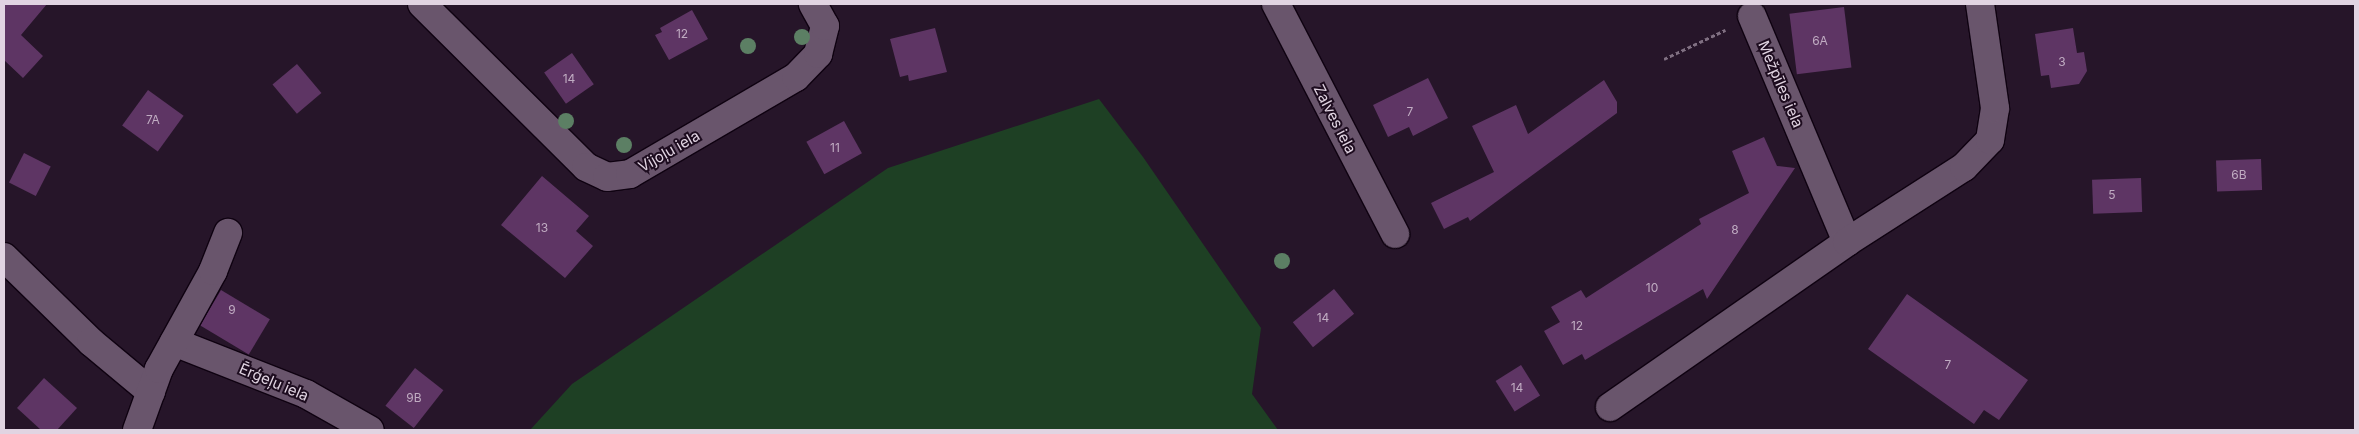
<!DOCTYPE html>
<html>
<head>
<meta charset="utf-8">
<style>
	body { margin:0 }
	#map { position:relative; width:2359px; height:434px; overflow:hidden; background:#261529; font-family:Inter,sans-serif }
	div>[style] { position:absolute }
	[style*='--x'] { left:calc(var(--x)*1px); top:calc(var(--y)*1px); width:calc(var(--w)*1px); rotate:calc(var(--a)*1deg) }
	.green>* { inset:0; background:#1e4024 }
	.building>* { inset:0; background:#5e3564; transform-origin:0 0 }
	.path>* { height:3px; margin-top:-1.5px; transform-origin:0; background:repeating-linear-gradient(90deg,#807082 0 4px,transparent 0 6.5px) }
	.roads { filter:drop-shadow(1px 0 #0f0211) drop-shadow(-1px 0 #0f0211) drop-shadow(0 1px #0f0211) drop-shadow(0 -1px #0f0211) }
	.street>* { height:28px; margin:-14px; padding:0 14px; transform-origin:14px; border-radius:14px; background:#69556c }
	.trees>* { width:16px; height:16px; margin:-8px; border-radius:50%; background:#5c7f64 }
	span { translate:-50% -50%; white-space:nowrap; text-align:center; line-height:1.15; -webkit-text-stroke:4px #1d0c1f; paint-order:stroke }
	.number-label { font-size:12px; color:#c0acc2 }
	.number-label span { -webkit-text-stroke-width:0 }
	.street-label { font-size:15px; color:#e1d4e2 }
	.frame { position:absolute; inset:0; border:5px solid #e1d4e2; pointer-events:none }
</style>
</head>
<body>
<div id="map">
	<div class="green">
		<div style="clip-path:polygon(1099px 99px,1143px 157px,1261px 328px,1252px 394px,1278px 430px,530px 430px,572px 384px,888px 168px)"></div>
	</div>
	<div class="building">
		<div style="clip-path:polygon(4px 4px,47px 4px,21px 35px,43px 56px,23px 78px,4px 60px)"></div>
		<div style="left:1844px;top:7px;width:61px;height:55px;rotate:83deg"></div>
		<div style="clip-path:polygon(692px 10px,708px 39px,669px 60px,655px 35px,662px 32px,660px 28px)"></div>
		<div style="clip-path:polygon(935px 28px,947px 72px,909px 81px,908px 75px,900px 77px,890px 39px)"></div>
		<div style="clip-path:polygon(2073px 28px,2077px 53px,2084px 52px,2087px 71px,2079px 84px,2051px 88px,2049px 75px,2041px 76px,2035px 34px)"></div>
		<div style="left:572px;top:53px;width:38px;height:34px;rotate:55deg"></div>
		<div style="left:297px;top:64px;width:38px;height:32px;rotate:50deg"></div>
		<div style="clip-path:polygon(1428px 78px,1448px 118px,1413px 136px,1409px 127px,1388px 137px,1373px 105px)"></div>
		<div style="clip-path:polygon(1604px 80px,1617px 102px,1617px 113px,1470px 221px,1468px 217px,1444px 229px,1431px 203px,1494px 172px,1472px 126px,1516px 105px,1528px 134px)"></div>
		<div style="left:148px;top:90px;width:44px;height:44px;rotate:36deg"></div>
		<div style="left:844px;top:121px;width:37px;height:43px;rotate:61deg"></div>
		<div style="clip-path:polygon(1764px 137px,1777px 166px,1795px 168px,1707px 299px,1703px 289px,1585px 360px,1582px 354px,1563px 365px,1544px 331px,1560px 322px,1551px 307px,1581px 290px,1586px 298px,1701px 224px,1699px 219px,1749px 193px,1732px 151px)"></div>
		<div style="left:24px;top:153px;width:30px;height:33px;rotate:27deg"></div>
		<div style="left:2261px;top:159px;width:31px;height:45px;rotate:88deg"></div>
		<div style="clip-path:polygon(542px 176px,589px 216px,576px 231px,593px 246px,565px 278px,501px 225px)"></div>
		<div style="left:2141px;top:178px;width:34px;height:49px;rotate:88deg"></div>
		<div style="left:1334px;top:289px;width:32px;height:53px;rotate:51deg"></div>
		<div style="left:221px;top:290px;width:57px;height:41px;rotate:31deg"></div>
		<div style="clip-path:polygon(1907px 294px,2028px 380px,1999px 420px,1984px 410px,1974px 424px,1868px 349px)"></div>
		<div style="left:1521px;top:365px;width:36px;height:30px;rotate:58deg"></div>
		<div style="left:415px;top:368px;width:36px;height:48px;rotate:38deg"></div>
		<div style="clip-path:polygon(44px 378px,77px 408px,57px 430px,41px 430px,17px 408px)"></div>
	</div>
	<div class="path">
		<div style="--x:1664;--y:59;--w:68;--a:-25.4"></div>
	</div>
	<div class="roads">
		<div class="street">
			<div style="--x:422;--y:4;--w:231;--a:44.8"></div>
			<div style="--x:586;--y:167;--w:23;--a:25"></div>
			<div style="--x:607;--y:177;--w:23;--a:-7"></div>
			<div style="--x:630;--y:174;--w:192;--a:-30.3"></div>
			<div style="--x:796;--y:77;--w:32;--a:-46"></div>
			<div style="--x:818;--y:54;--w:29;--a:-76"></div>
			<div style="--x:825;--y:26;--w:25;--a:-119"></div>
			<div style="--x:1276;--y:4;--w:259;--a:62.6"></div>
			<div style="--x:1752;--y:16;--w:245;--a:67.2"></div>
			<div style="--x:4;--y:257;--w:122;--a:44.3"></div>
			<div style="--x:91;--y:342;--w:78;--a:39.8"></div>
			<div style="--x:174;--y:342;--w:142;--a:21.5"></div>
			<div style="--x:306;--y:394;--w:73;--a:29.4"></div>
			<div style="--x:1610;--y:407;--w:289;--a:-34.8"></div>
			<div style="--x:1847;--y:242;--w:139;--a:-32.7"></div>
			<div style="--x:1964;--y:167;--w:37;--a:-46"></div>
			<div style="--x:1990;--y:140;--w:32;--a:-81"></div>
			<div style="--x:1995;--y:108;--w:105;--a:-98.2"></div>
			<div style="--x:137;--y:430;--w:65;--a:-70.2"></div>
			<div style="--x:159;--y:369;--w:112;--a:-61.1"></div>
			<div style="--x:213;--y:271;--w:41;--a:-68.5"></div>
		</div>
	</div>
	<div class="trees">
		<div style="left:802px;top:37px"></div>
		<div style="left:748px;top:46px"></div>
		<div style="left:566px;top:121px"></div>
		<div style="left:624px;top:145px"></div>
		<div style="left:1282px;top:261px"></div>
	</div>
	<div class="number-label">
		<span style="left:682px;top:34px">12</span>
		<span style="left:1820px;top:41px">6A</span>
		<span style="left:2062px;top:62px">3</span>
		<span style="left:569px;top:79px">14</span>
		<span style="left:1410px;top:112px">7</span>
		<span style="left:153px;top:120px">7A</span>
		<span style="left:835px;top:148px">11</span>
		<span style="left:2239px;top:175px">6B</span>
		<span style="left:2112px;top:195px">5</span>
		<span style="left:542px;top:228px">13</span>
		<span style="left:1735px;top:230px">8</span>
		<span style="left:1652px;top:288px">10</span>
		<span style="left:232px;top:310px">9</span>
		<span style="left:1323px;top:318px">14</span>
		<span style="left:1577px;top:326px">12</span>
		<span style="left:1948px;top:365px">7</span>
		<span style="left:1517px;top:388px">14</span>
		<span style="left:414px;top:398px">9B</span>
	</div>
	<div class="street-label">
		<span style="left:1781px;top:84px;rotate:67deg">Mežpīles iela</span>
		<span style="left:1335px;top:119px;rotate:63deg">Zalves iela</span>
		<span style="left:669px;top:151px;rotate:-30deg">Vijoļu iela</span>
		<span style="left:274px;top:382px;rotate:23deg">Ērģeļu iela</span>
	</div>
	<div class="frame"></div>
</div>
</body>
</html>
